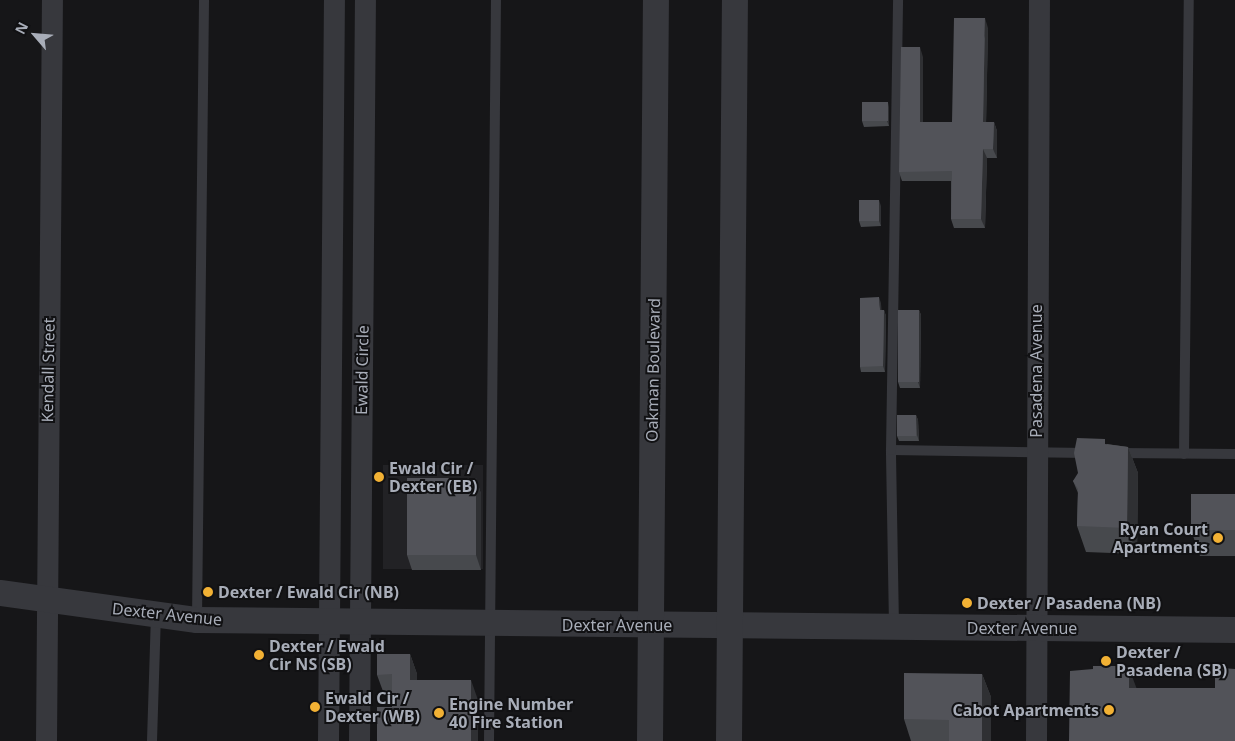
<!DOCTYPE html>
<html>
<head>
<meta charset="utf-8">
<style>
	body { margin:0 }
	#map { position:relative; width:1235px; height:741px; overflow:hidden; background:#161618; font-family:"Noto Sans",sans-serif }
	div>[style] { position:absolute }
	[style*='--x'] { left:calc(var(--x)*1px); top:calc(var(--y)*1px); width:calc(var(--w)*1px); rotate:calc(var(--a)*1deg) }
	.built>* { inset:0; background:#222225; transform-origin:0 0 }
	.service>* { height:10px; margin:-5px; padding:0 5px; transform-origin:5px; border-radius:5px; background:#37383d }
	.minor>* { height:21px; margin:-10.5px; padding:0 10.5px; transform-origin:10.5px; border-radius:10.5px; background:#37383d }
	.tertiary>* { height:26px; margin:-13px; padding:0 13px; transform-origin:13px; border-radius:13px; background:#37383d }
	.wall>* { inset:0; background:#47494d }
	.shaded-wall>* { inset:0; background:#2f3033 }
	.building>* { inset:0; background:#525359; transform-origin:0 0 }
	.dots>* { width:14px; height:14px; translate:-50% -50%; box-sizing:border-box; border:2px solid #111113; border-radius:50% }
	span { translate:-50% -50%; white-space:nowrap; text-align:center; line-height:1.15; -webkit-text-stroke:4px #111113; paint-order:stroke }
	.street-label { font-size:16px; color:#a8adb8 }
	.poi-label { font-size:16px; color:#a8adb8; font-weight:700 }
	.left { translate:0 -50%; text-align:left }
	.right { translate:-100% -50%; text-align:right }
	.north { position:absolute; left:10px; top:10px; width:50px; height:50px; -webkit-text-stroke:4px #111113; paint-order:stroke; rotate:297deg; font-size:14px; font-weight:700; line-height:20px; text-align:center; color:#a8adb8 }
	.north::after { content:''; display:block; margin:auto; width:18px; height:22px; background:#a8adb8; clip-path:polygon(50% 0,100% 100%,50% 72%,0 100%) }
</style>
</head>
<body>
<div id="map">
	<div class="built">
		<div style="left:383px;top:465px;width:100px;height:104px"></div>
	</div>
	<div class="service">
		<div style="--x:891;--y:450;--w:196;--a:0.9"></div>
		<div style="--x:1119;--y:453;--w:116;--a:0.5"></div>
		<div style="--x:1184;--y:454;--w:454;--a:-89.4"></div>
		<div style="--x:197;--y:619;--w:619;--a:-89.35"></div>
		<div style="--x:894;--y:626;--w:176;--a:-91"></div>
		<div style="--x:891;--y:450;--w:450;--a:-89.1"></div>
		<div style="--x:152;--y:741;--w:126;--a:-88.2"></div>
		<div style="--x:489;--y:741;--w:741;--a:-89.46"></div>
	</div>
	<div class="minor">
		<div style="--x:46;--y:741;--w:741;--a:-89.54"></div>
		<div style="--x:328;--y:741;--w:741;--a:-89.54"></div>
		<div style="--x:359;--y:741;--w:741;--a:-89.54"></div>
		<div style="--x:1036;--y:741;--w:741;--a:-89.77"></div>
	</div>
	<div class="tertiary">
		<div style="--x:0;--y:593;--w:199;--a:7.8"></div>
		<div style="--x:197;--y:620;--w:1038;--a:0.55"></div>
		<div style="--x:650;--y:741;--w:741;--a:-89.54"></div>
		<div style="--x:729;--y:741;--w:741;--a:-89.54"></div>
	</div>
	<div class="wall">
		<div style="clip-path:polygon(988px 28px,986px 122px,994px 122px,997px 131px,997px 158px,987px 158px,985px 228px,954px 228px,951px 219px,951px 181px,902px 181px,899px 172px,923px 57px,923px 122px,952px 122px)"></div>
		<div style="clip-path:polygon(889px 107px,889px 126px,864px 127px,862px 121px)"></div>
		<div style="clip-path:polygon(881px 206px,881px 226px,861px 227px,859px 221px)"></div>
		<div style="clip-path:polygon(881px 303px,881px 310px,884px 310px,886px 316px,885px 372px,861px 372px,860px 367px)"></div>
		<div style="clip-path:polygon(919px 310px,921px 315px,920px 388px,900px 388px,898px 382px)"></div>
		<div style="clip-path:polygon(916px 415px,918px 420px,919px 441px,899px 441px,897px 436px)"></div>
		<div style="clip-path:polygon(1107px 444px,1128px 447px,1138px 473px,1137px 554px,1086px 552px,1077px 526px,1078px 493px,1073px 481px)"></div>
		<div style="clip-path:polygon(476px 478px,481px 494px,481px 570px,412px 570px,407px 555px)"></div>
		<div style="clip-path:polygon(1235px 494px,1235px 556px,1200px 556px,1191px 530px)"></div>
		<div style="clip-path:polygon(410px 654px,417px 674px,417px 680px,478px 700px,478px 741px,377px 741px,392px 707px,392px 694px,384px 694px,377px 675px)"></div>
		<div style="clip-path:polygon(982px 674px,991px 697px,991px 741px,911px 741px,904px 719px)"></div>
	</div>
	<div class="shaded-wall">
		<div style="clip-path:polygon(985px 18px,988px 28px,986px 131px,983px 122px)"></div>
		<div style="clip-path:polygon(920px 47px,923px 57px,923px 131px,920px 122px)"></div>
		<div style="clip-path:polygon(888px 102px,889px 107px,889px 126px,887px 121px)"></div>
		<div style="clip-path:polygon(994px 122px,997px 131px,997px 158px,993px 149px)"></div>
		<div style="clip-path:polygon(983px 149px,987px 158px,985px 228px,981px 219px)"></div>
		<div style="clip-path:polygon(879px 200px,881px 206px,881px 226px,879px 221px)"></div>
		<div style="clip-path:polygon(879px 297px,881px 303px,882px 316px,880px 310px)"></div>
		<div style="clip-path:polygon(884px 310px,886px 316px,885px 372px,883px 366px)"></div>
		<div style="clip-path:polygon(919px 310px,921px 315px,920px 388px,918px 382px)"></div>
		<div style="clip-path:polygon(916px 415px,918px 420px,919px 441px,917px 435px)"></div>
		<div style="clip-path:polygon(1128px 447px,1138px 473px,1137px 554px,1127px 528px)"></div>
		<div style="clip-path:polygon(476px 478px,481px 494px,481px 570px,476px 555px)"></div>
		<div style="clip-path:polygon(410px 654px,417px 674px,417px 700px,410px 680px)"></div>
		<div style="clip-path:polygon(1129px 668px,1139px 695px,1129px 688px)"></div>
		<div style="clip-path:polygon(982px 674px,991px 697px,991px 741px,982px 741px)"></div>
		<div style="clip-path:polygon(471px 680px,478px 700px,478px 741px,471px 741px)"></div>
	</div>
	<div class="building">
		<div style="clip-path:polygon(954px 18px,985px 18px,983px 122px,994px 122px,993px 149px,983px 149px,981px 219px,951px 219px,952px 171px,899px 172px,901px 47px,920px 47px,920px 122px,952px 122px)"></div>
		<div style="left:862px;top:102px;width:26px;height:19px"></div>
		<div style="left:859px;top:200px;width:20px;height:21px"></div>
		<div style="clip-path:polygon(879px 297px,880px 310px,884px 310px,883px 366px,860px 367px,860px 298px)"></div>
		<div style="left:898px;top:310px;width:21px;height:72px"></div>
		<div style="left:897px;top:415px;width:19px;height:21px"></div>
		<div style="clip-path:polygon(1077px 438px,1105px 439px,1105px 444px,1128px 447px,1127px 528px,1077px 526px,1078px 489px,1073px 481px,1078px 473px,1074px 453px)"></div>
		<div style="left:407px;top:478px;width:69px;height:77px"></div>
		<div style="left:1191px;top:494px;width:44px;height:36px"></div>
		<div style="clip-path:polygon(377px 654px,410px 654px,410px 680px,471px 680px,471px 741px,377px 741px,377px 707px,392px 707px,392px 674px,377px 675px)"></div>
		<div style="clip-path:polygon(1093px 666px,1123px 666px,1129px 668px,1129px 688px,1215px 688px,1215px 670px,1222px 668px,1235px 669px,1235px 741px,1069px 741px,1070px 671px,1093px 669px)"></div>
		<div style="clip-path:polygon(904px 673px,982px 674px,982px 741px,949px 741px,949px 720px,904px 719px)"></div>
	</div>
	<div class="dots">
		<div style="left:379px;top:477px;background:#f2b134"></div>
		<div style="left:1218px;top:538px;background:#f2b134"></div>
		<div style="left:208px;top:592px;background:#f2b134"></div>
		<div style="left:967px;top:603px;background:#f2b134"></div>
		<div style="left:259px;top:655px;background:#f2b134"></div>
		<div style="left:1106px;top:661px;background:#f2b134"></div>
		<div style="left:315px;top:707px;background:#f2b134"></div>
		<div style="left:1109px;top:710px;background:#f2b134"></div>
		<div style="left:439px;top:713px;background:#f2b134"></div>
	</div>
	<div class="street-label">
		<span style="left:48px;top:370px;rotate:-89deg">Kendall Street</span>
		<span style="left:362px;top:370px;rotate:-89deg">Ewald Circle</span>
		<span style="left:653px;top:370px;rotate:-89deg">Oakman Boulevard</span>
		<span style="left:1036px;top:371px;rotate:-90deg">Pasadena Avenue</span>
		<span style="left:167px;top:614px;rotate:6deg">Dexter Avenue</span>
		<span style="left:617px;top:625px">Dexter Avenue</span>
		<span style="left:1022px;top:628px">Dexter Avenue</span>
	</div>
	<div class="poi-label">
		<span class="left" style="left:389px;top:477px">Ewald Cir /<br>Dexter (EB)</span>
		<span class="right" style="left:1208px;top:538px">Ryan Court<br>Apartments</span>
		<span class="left" style="left:218px;top:592px">Dexter / Ewald Cir (NB)</span>
		<span class="left" style="left:977px;top:603px">Dexter / Pasadena (NB)</span>
		<span class="left" style="left:269px;top:655px">Dexter / Ewald<br>Cir NS (SB)</span>
		<span class="left" style="left:1116px;top:661px">Dexter /<br>Pasadena (SB)</span>
		<span class="left" style="left:325px;top:707px">Ewald Cir /<br>Dexter (WB)</span>
		<span class="left" style="left:449px;top:713px">Engine Number<br>40 Fire Station</span>
		<span class="right" style="left:1099px;top:710px">Cabot Apartments</span>
	</div>
	<div class="north">N</div>
</div>
</body>
</html>
